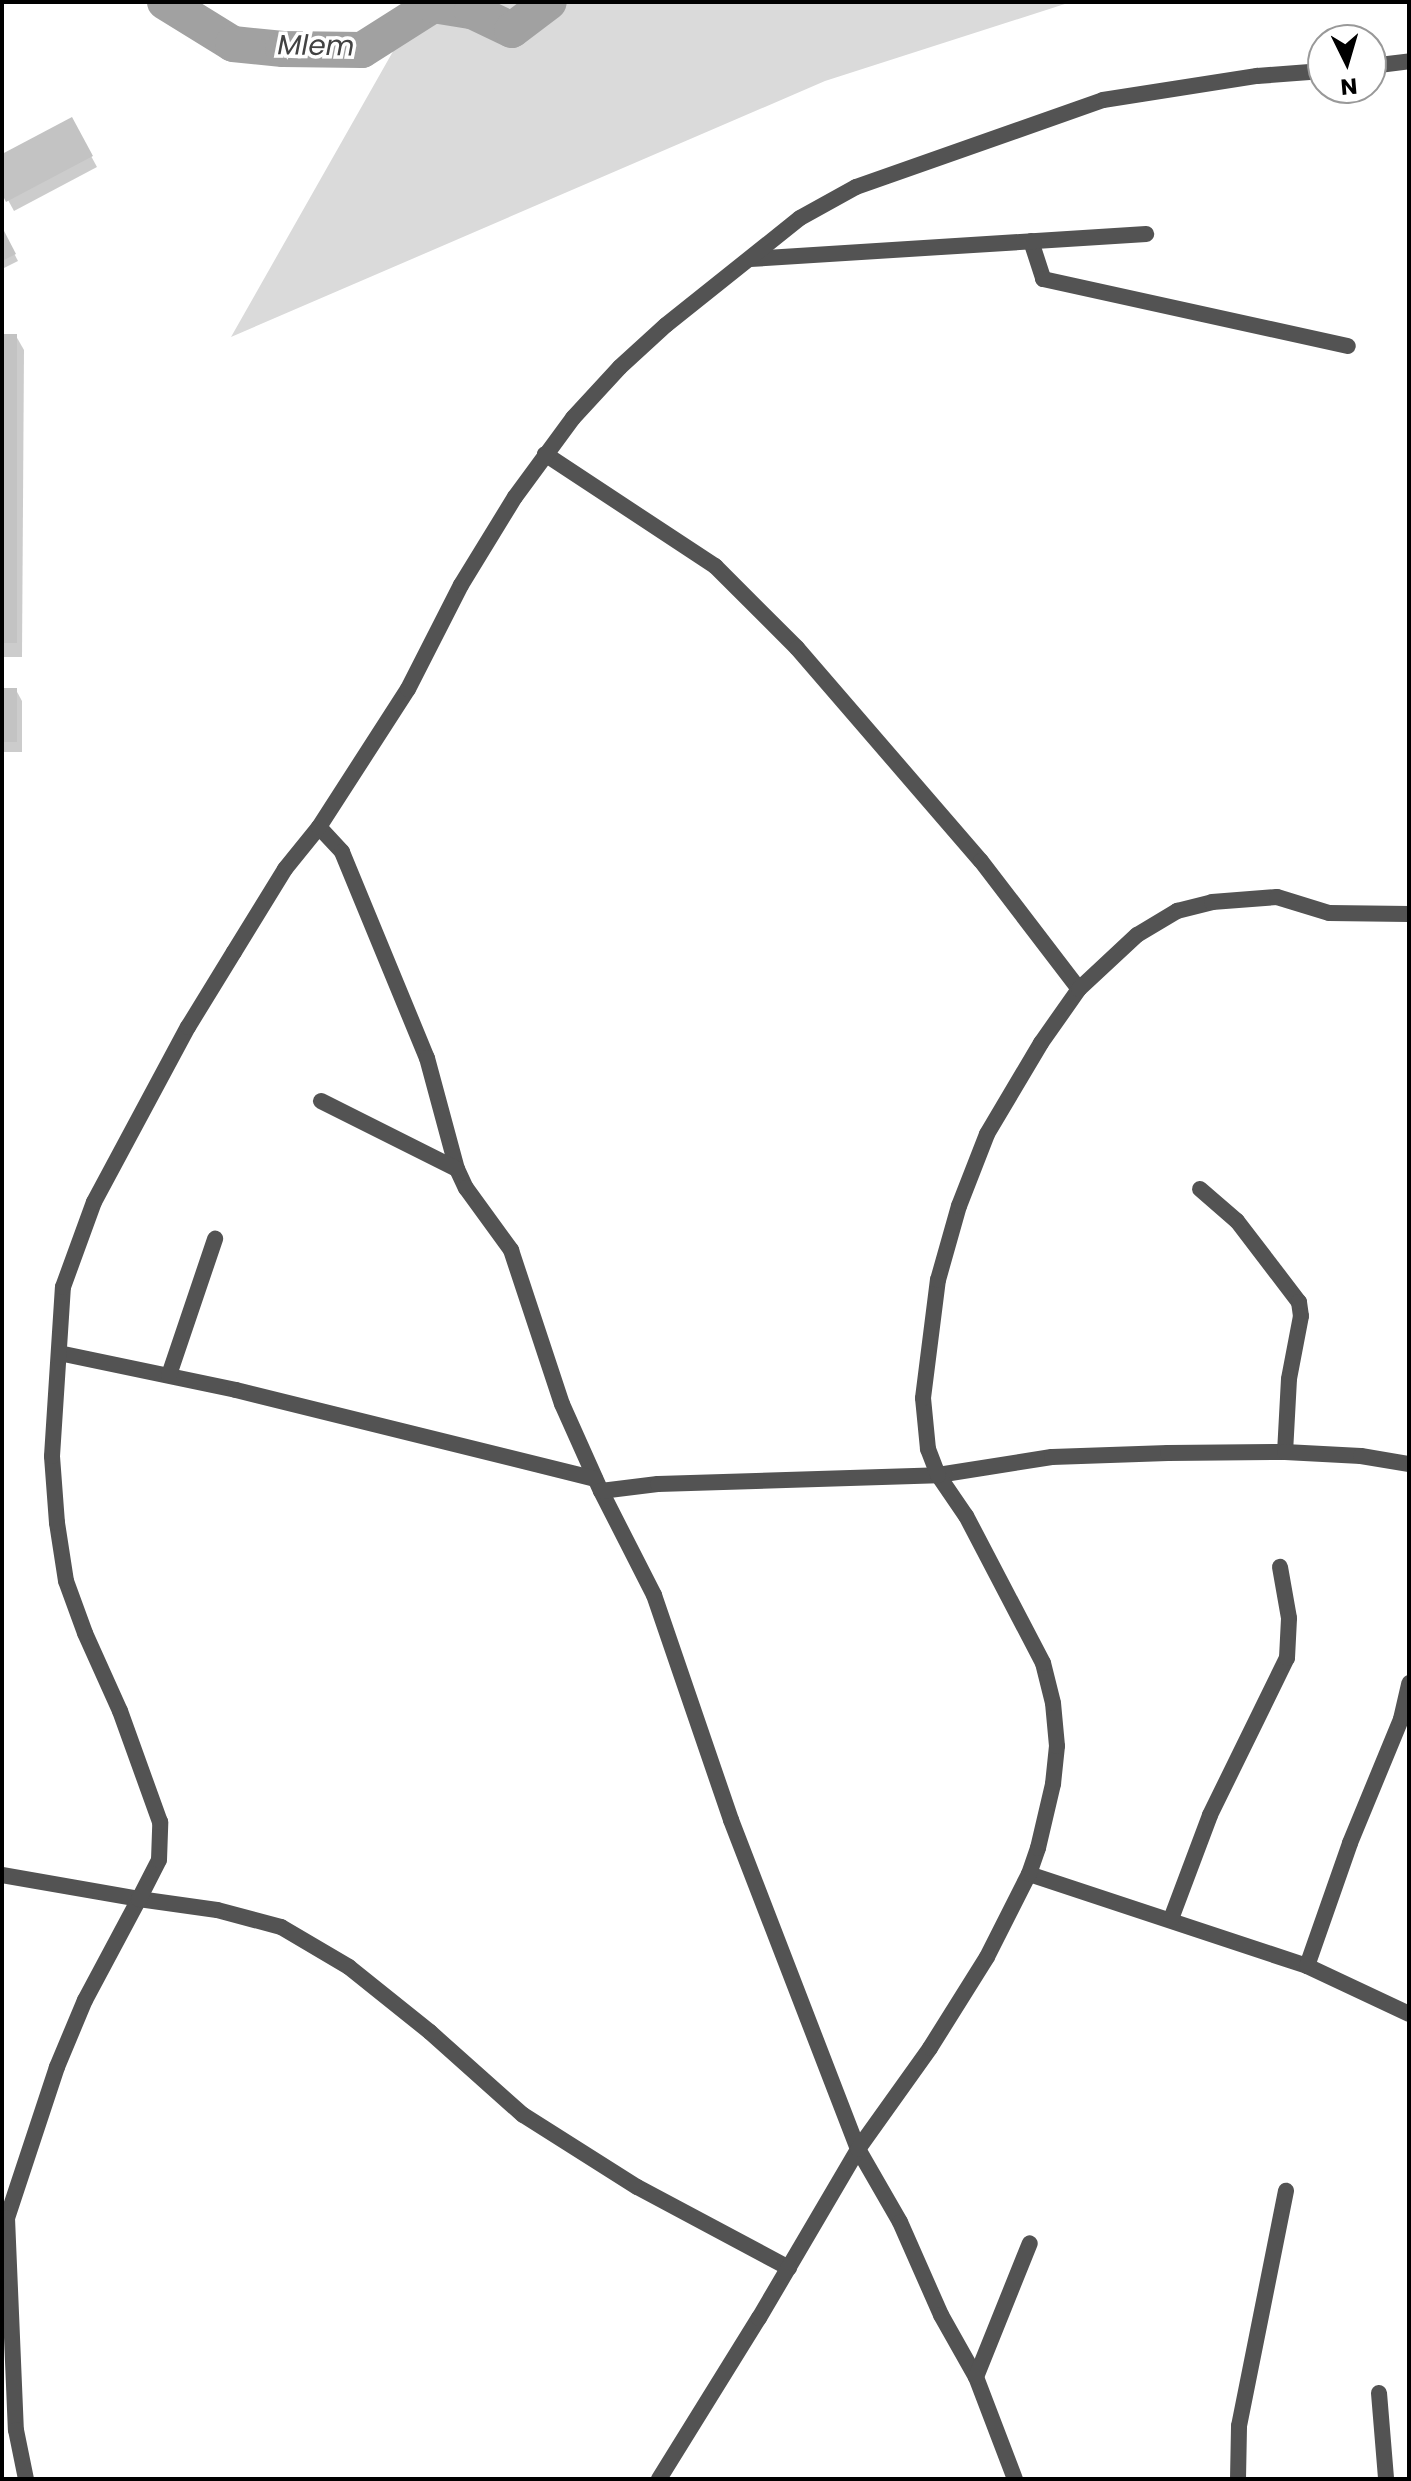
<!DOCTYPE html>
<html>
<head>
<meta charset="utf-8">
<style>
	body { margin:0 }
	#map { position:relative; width:1411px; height:2481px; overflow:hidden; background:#fff; font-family:Poppins,sans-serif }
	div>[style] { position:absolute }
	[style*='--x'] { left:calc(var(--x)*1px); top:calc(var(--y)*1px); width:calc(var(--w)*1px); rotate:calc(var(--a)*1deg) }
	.green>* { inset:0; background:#dadada }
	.shadow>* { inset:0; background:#0003 }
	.river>* { height:36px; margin:-18px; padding:0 18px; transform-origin:18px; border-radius:18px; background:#a1a1a1 }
	.building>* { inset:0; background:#c3c3c3; transform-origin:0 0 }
	.minor>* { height:16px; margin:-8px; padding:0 8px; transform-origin:8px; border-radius:8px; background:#535353 }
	span { translate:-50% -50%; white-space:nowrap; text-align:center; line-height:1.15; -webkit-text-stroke:7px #fff; paint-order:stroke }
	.water-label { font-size:28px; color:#424242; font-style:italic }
	.frame { position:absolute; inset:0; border:4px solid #000; pointer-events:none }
	.north { position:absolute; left:1307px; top:24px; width:80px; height:80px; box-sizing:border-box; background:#fff; border:2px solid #999; border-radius:50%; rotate:175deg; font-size:22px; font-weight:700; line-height:32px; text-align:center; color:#000 }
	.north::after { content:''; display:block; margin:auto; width:28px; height:36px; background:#000; clip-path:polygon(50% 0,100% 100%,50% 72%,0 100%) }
</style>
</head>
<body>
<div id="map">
	<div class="green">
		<div style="clip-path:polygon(421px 2px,1071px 2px,825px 81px,231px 337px)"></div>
	</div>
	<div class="shadow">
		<div style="clip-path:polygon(71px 119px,97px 167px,14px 211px,2px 189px,2px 156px)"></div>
		<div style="clip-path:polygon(2px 230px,18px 261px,2px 269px)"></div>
		<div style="clip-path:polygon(2px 336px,16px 336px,24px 350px,22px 657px,2px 657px)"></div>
		<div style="clip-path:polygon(2px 690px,16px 690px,22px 701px,22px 752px,2px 752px)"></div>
	</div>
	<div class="river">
		<div style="--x:165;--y:2;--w:80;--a:31.7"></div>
		<div style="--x:233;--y:44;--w:50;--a:5.7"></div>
		<div style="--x:283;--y:49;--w:79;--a:0.7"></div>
		<div style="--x:362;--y:50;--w:84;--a:-32.4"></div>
		<div style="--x:433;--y:5;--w:39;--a:9"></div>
		<div style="--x:472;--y:11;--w:44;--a:25.4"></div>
		<div style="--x:512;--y:30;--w:46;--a:-37.1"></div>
	</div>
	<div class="building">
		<div style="clip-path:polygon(72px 117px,93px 156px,6px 202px,2px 194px,2px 154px)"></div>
		<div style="clip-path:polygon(2px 227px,16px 254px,2px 261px)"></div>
		<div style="left:2px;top:334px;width:15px;height:309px"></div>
		<div style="left:2px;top:688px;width:15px;height:54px"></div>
	</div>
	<div class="minor">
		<div style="--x:1371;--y:66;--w:38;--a:-7"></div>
		<div style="--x:1031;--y:241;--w:40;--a:72"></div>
		<div style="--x:1043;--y:279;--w:312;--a:12.4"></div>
		<div style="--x:750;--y:259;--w:397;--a:-3.6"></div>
		<div style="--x:545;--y:454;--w:204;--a:33.4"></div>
		<div style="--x:715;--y:566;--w:116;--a:45"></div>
		<div style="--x:797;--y:648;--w:281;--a:49.2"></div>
		<div style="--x:981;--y:861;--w:161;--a:52.6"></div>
		<div style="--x:319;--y:827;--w:34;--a:47"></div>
		<div style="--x:342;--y:852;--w:223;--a:67.6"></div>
		<div style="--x:427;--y:1058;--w:115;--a:74.9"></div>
		<div style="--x:457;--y:1169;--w:21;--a:65"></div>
		<div style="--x:466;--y:1188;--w:77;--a:54"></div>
		<div style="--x:511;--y:1250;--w:162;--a:71.7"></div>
		<div style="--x:562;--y:1404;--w:95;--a:65.9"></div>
		<div style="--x:601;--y:1491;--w:117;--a:63"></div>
		<div style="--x:654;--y:1595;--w:238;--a:71.1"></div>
		<div style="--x:731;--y:1820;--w:353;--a:68.9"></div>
		<div style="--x:858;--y:2149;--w:84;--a:60.1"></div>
		<div style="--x:900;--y:2222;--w:102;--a:66.2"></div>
		<div style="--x:941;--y:2315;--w:71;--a:60.6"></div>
		<div style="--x:976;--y:2377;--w:109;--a:69.1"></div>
		<div style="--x:321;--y:1101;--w:152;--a:26.6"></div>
		<div style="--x:1200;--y:1189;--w:49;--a:40.9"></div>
		<div style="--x:1237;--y:1221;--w:102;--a:52.6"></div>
		<div style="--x:1299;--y:1302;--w:14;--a:82"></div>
		<div style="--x:1301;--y:1316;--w:64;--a:100.8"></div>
		<div style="--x:1289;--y:1379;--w:73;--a:93.1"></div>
		<div style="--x:59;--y:1353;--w:181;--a:11.8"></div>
		<div style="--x:236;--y:1390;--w:370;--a:13.9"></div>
		<div style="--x:169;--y:1375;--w:144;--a:-71.3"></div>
		<div style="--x:601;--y:1491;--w:57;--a:-7"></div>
		<div style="--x:658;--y:1484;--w:280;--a:-1.8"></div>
		<div style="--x:938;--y:1475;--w:115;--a:-9"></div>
		<div style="--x:1052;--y:1457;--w:116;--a:-2"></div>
		<div style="--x:1168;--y:1453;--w:117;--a:-0.5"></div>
		<div style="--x:1285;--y:1452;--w:76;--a:3"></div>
		<div style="--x:1361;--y:1456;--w:49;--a:9.5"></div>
		<div style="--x:1029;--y:1874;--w:293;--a:18.3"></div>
		<div style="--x:1307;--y:1966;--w:113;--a:25.2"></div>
		<div style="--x:2;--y:1875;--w:139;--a:9.9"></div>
		<div style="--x:139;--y:1899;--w:115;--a:118.1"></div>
		<div style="--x:85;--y:2000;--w:73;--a:112.7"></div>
		<div style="--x:57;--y:2067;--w:159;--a:108.3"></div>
		<div style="--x:7;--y:2218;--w:212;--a:87.6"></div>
		<div style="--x:16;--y:2430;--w:50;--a:78.5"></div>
		<div style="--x:1171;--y:1919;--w:111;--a:-69.4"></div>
		<div style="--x:1210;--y:1815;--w:175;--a:-63.9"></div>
		<div style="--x:1287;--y:1658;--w:40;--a:-87.1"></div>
		<div style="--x:1289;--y:1618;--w:52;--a:-100"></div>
		<div style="--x:1307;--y:1966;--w:130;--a:-70.7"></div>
		<div style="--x:1350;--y:1843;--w:134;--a:-67.6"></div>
		<div style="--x:1401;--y:1719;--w:37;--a:-77"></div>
		<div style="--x:789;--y:2268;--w:172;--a:-151.9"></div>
		<div style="--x:637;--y:2187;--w:135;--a:-147.7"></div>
		<div style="--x:523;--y:2115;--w:125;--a:-138.3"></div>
		<div style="--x:430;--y:2032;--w:104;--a:-141.3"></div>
		<div style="--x:349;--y:1967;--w:79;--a:-149.5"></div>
		<div style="--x:281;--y:1927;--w:66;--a:-165.1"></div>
		<div style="--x:217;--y:1910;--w:79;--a:-172"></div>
		<div style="--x:139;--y:1899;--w:44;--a:-62.9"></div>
		<div style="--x:159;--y:1860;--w:38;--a:-88"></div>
		<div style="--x:160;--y:1822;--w:118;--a:-109.8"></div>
		<div style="--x:120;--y:1711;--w:85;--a:-114.2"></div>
		<div style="--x:85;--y:1633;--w:55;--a:-110.1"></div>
		<div style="--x:66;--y:1581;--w:59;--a:-98.8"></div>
		<div style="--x:57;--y:1523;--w:67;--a:-94.3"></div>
		<div style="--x:52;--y:1456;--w:169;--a:-86.3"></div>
		<div style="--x:63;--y:1287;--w:90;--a:-70"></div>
		<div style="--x:94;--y:1202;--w:199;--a:-61.8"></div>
		<div style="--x:188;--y:1027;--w:88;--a:-58.5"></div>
		<div style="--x:234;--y:952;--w:97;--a:-58.4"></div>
		<div style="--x:285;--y:869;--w:54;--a:-51"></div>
		<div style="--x:319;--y:827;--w:164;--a:-57.2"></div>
		<div style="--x:408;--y:689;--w:117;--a:-63"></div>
		<div style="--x:461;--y:585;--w:103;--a:-58.5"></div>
		<div style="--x:515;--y:497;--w:98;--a:-53.7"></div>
		<div style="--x:573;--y:418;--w:69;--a:-47.3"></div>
		<div style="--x:620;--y:367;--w:62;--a:-42.4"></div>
		<div style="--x:666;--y:325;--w:171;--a:-38.6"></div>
		<div style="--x:800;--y:218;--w:64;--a:-29"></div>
		<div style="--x:856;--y:187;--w:262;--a:-19.4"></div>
		<div style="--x:1103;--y:100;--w:156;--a:-8.9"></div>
		<div style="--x:1257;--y:76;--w:66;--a:-4.3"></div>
		<div style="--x:976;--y:2377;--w:144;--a:-68.1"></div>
		<div style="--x:1379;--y:2393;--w:86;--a:85.3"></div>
		<div style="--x:659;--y:2479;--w:190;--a:-58.2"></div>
		<div style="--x:759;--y:2318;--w:196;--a:-59.6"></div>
		<div style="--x:858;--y:2149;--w:124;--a:-54.5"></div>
		<div style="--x:930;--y:2048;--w:107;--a:-57.9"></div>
		<div style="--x:987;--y:1957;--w:93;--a:-63.2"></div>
		<div style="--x:1029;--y:1874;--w:28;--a:-71"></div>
		<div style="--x:1038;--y:1848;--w:66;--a:-76.8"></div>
		<div style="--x:1053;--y:1784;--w:38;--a:-84"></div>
		<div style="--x:1057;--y:1746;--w:43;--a:-95.3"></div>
		<div style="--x:1053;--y:1703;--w:41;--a:-104"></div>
		<div style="--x:1043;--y:1663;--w:166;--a:-117.6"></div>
		<div style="--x:966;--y:1516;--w:50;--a:-124.3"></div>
		<div style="--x:938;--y:1475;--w:28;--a:-111"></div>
		<div style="--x:928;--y:1449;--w:51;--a:-95.6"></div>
		<div style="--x:923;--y:1398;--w:119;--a:-82.8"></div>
		<div style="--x:938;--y:1280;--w:77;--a:-74.2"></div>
		<div style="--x:959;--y:1206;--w:77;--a:-68.7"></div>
		<div style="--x:987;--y:1134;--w:106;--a:-59.3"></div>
		<div style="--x:1041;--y:1043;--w:66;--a:-54.9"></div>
		<div style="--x:1079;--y:989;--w:79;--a:-43"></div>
		<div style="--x:1137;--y:935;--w:47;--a:-31"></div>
		<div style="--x:1177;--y:911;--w:36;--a:-14"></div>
		<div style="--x:1212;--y:902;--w:65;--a:-4.4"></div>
		<div style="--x:1277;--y:897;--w:54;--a:17.1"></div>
		<div style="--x:1329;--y:913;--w:80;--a:0.7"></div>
		<div style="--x:1238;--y:2479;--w:53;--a:-88.9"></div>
		<div style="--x:1239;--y:2426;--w:240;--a:-78.7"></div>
	</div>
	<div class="water-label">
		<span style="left:316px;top:46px;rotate:1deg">Mlem</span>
	</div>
	<div class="frame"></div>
	<div class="north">N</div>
</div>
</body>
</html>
